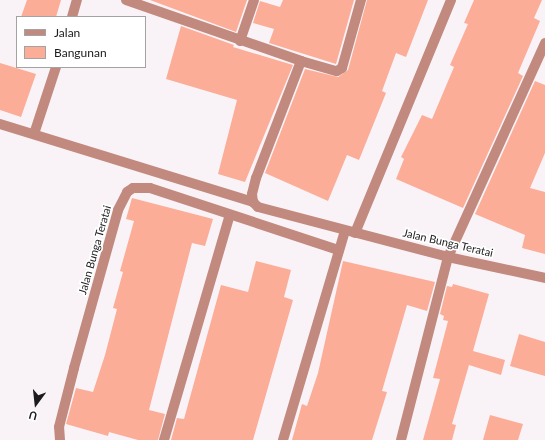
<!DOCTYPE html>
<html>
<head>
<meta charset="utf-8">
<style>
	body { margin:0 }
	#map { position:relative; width:545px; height:440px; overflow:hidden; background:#f9f3f8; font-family:Lato,sans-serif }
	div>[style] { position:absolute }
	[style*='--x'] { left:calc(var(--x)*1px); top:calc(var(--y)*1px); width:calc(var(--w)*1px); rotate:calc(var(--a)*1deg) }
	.building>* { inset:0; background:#fbad97 }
	.minor>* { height:10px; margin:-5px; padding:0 5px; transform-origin:5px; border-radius:5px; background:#c28a7f }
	span { translate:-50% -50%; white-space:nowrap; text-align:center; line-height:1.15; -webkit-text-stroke:3.5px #fff; paint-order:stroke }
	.street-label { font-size:11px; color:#1c1a1c }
	.legend { position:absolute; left:16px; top:16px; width:130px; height:52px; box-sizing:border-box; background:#fff; border:1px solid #a4a3a4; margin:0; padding:5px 7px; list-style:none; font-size:12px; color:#1c1a1c }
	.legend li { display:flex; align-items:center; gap:8px; height:20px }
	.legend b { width:20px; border:1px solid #a4a3a4 }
	.north { position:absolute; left:16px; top:384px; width:40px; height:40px; -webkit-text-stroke:3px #fff; paint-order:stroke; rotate:195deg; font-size:11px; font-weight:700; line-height:16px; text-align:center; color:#1c1a1c }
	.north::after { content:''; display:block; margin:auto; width:14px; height:18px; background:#1c1a1c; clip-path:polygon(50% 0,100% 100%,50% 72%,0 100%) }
</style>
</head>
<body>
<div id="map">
	<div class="building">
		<div style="clip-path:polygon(27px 0,61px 0,56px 17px,21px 17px)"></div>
		<div style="clip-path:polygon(150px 0,247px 0,236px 32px)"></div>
		<div style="clip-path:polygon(283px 0,354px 0,336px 64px,269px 43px,274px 29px,253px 23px,260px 1px,280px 7px)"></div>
		<div style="clip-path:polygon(367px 0,428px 0,406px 57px,396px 53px,382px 91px,386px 93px,359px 160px,347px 155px,328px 201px,265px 173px,305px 69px,338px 77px,348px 70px)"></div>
		<div style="clip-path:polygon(474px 0,542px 0,534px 18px,540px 21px,518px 73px,523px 76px,463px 208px,396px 179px,404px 159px,401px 157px,422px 115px,432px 119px,454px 67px,450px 65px,468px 24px,464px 23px)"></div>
		<div style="clip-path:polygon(181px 26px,234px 45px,233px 47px,293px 65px,245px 182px,218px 174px,237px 100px,166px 79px)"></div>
		<div style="clip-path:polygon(0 63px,36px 74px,21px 117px,0 110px)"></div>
		<div style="clip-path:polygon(535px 81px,545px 85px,545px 153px,530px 188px,545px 192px,545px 254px,522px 248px,525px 235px,475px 214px)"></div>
		<div style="clip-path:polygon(132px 198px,213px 219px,205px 246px,192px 243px,149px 410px,165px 414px,158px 440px,138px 440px,109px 432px,108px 436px,66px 424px,76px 388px,93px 392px,105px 355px,117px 309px,113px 308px,123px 272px,120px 271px,134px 221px,126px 219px)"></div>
		<div style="clip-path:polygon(256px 261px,291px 270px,284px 297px,293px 300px,253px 440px,171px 440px,177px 418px,184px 419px,221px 285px,248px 292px)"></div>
		<div style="clip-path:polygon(343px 261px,435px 282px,427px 311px,407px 305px,382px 391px,387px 392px,372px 440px,292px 440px,302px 404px,307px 406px,318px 373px)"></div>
		<div style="clip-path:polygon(453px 284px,489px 294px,473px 351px,505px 360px,501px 375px,469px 365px,452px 424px,456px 425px,452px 440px,423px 440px,440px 379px,433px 378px,448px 321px,443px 320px,444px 316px,440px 314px,447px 286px,452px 287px)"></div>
		<div style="clip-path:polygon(519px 334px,545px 342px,545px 376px,510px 366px)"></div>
		<div style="clip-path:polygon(490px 415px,523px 424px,518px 440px,483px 440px)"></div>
	</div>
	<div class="minor">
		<div style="--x:126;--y:0;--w:185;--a:19.2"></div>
		<div style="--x:301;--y:61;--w:125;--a:111"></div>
		<div style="--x:256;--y:178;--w:16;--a:104"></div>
		<div style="--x:252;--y:194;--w:8;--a:83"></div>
		<div style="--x:253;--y:202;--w:7;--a:45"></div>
		<div style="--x:258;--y:207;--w:196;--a:14.7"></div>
		<div style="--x:448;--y:257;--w:99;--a:12.2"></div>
		<div style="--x:72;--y:17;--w:18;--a:-74"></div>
		<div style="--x:240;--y:41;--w:43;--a:-71.1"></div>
		<div style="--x:301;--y:61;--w:37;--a:16"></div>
		<div style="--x:337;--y:71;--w:6;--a:-31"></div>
		<div style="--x:342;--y:68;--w:71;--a:-74.4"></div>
		<div style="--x:0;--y:124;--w:265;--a:17.1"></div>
		<div style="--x:34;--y:134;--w:71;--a:-71.8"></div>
		<div style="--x:355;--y:233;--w:252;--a:-67.6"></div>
		<div style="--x:60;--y:440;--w:13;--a:-94"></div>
		<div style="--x:59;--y:427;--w:61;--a:-75.7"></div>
		<div style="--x:74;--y:368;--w:164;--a:-74.4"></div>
		<div style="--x:118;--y:210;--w:20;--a:-63"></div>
		<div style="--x:127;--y:192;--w:7;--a:-34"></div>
		<div style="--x:133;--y:188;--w:17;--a:0"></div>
		<div style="--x:150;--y:188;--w:199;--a:18.2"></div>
		<div style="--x:164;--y:440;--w:234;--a:-73.7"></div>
		<div style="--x:283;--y:440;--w:218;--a:-73.5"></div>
		<div style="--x:401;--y:440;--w:189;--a:-75.6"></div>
		<div style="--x:448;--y:257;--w:235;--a:-65.6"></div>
	</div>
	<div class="street-label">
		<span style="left:448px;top:243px;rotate:13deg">Jalan Bunga Teratai</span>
		<span style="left:95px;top:250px;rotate:-74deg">Jalan Bunga Teratai</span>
	</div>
	<ul class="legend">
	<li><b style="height:5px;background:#c28a7f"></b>Jalan</li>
	<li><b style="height:11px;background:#fbad97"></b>Bangunan</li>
	</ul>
	<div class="north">U</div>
</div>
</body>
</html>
